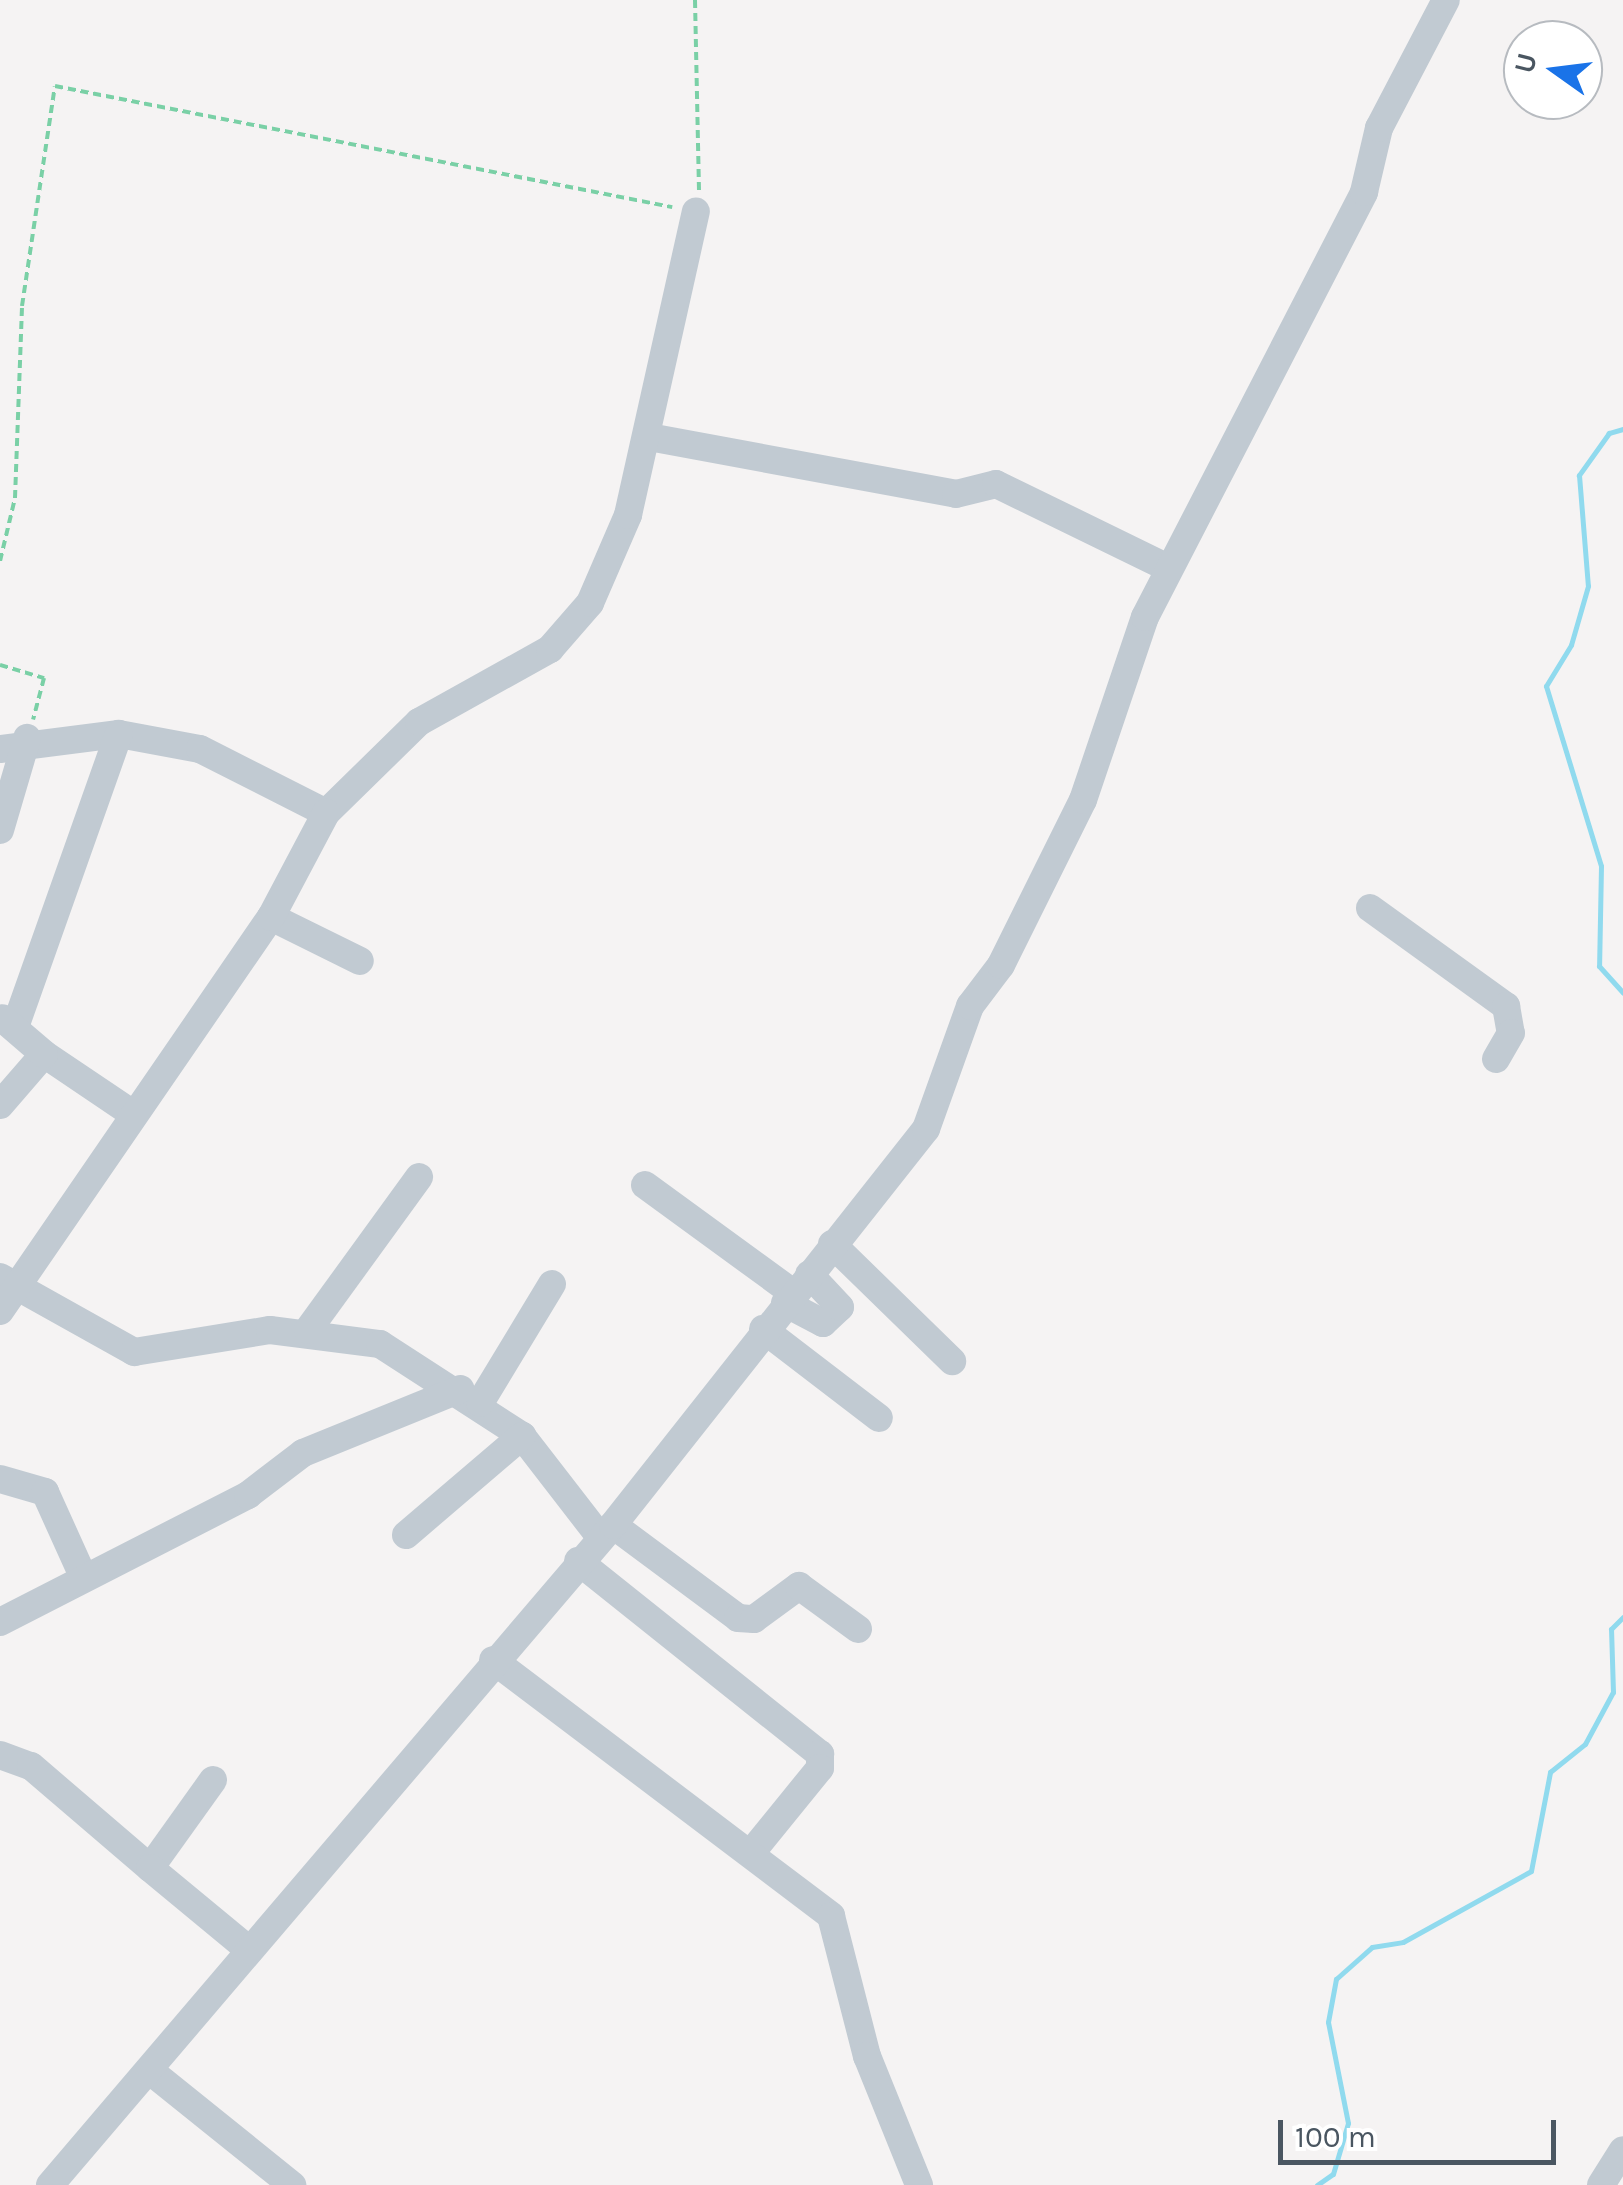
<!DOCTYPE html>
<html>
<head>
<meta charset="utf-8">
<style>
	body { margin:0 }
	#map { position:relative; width:1623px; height:2185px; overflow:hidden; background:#f5f3f3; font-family:Karla,sans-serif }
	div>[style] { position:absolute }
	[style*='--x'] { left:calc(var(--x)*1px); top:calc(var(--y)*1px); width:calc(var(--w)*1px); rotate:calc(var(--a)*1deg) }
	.stream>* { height:5px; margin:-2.5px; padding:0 2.5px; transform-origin:2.5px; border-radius:2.5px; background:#90daee }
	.path>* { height:4px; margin-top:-2px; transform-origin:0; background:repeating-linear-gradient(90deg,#7ad0a6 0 8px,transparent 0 13px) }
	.minor>* { height:28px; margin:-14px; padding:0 14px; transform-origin:14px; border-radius:14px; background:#c1cad2 }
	span { translate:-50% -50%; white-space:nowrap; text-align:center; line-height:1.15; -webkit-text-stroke:9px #fff; paint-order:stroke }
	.north { position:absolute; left:1503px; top:20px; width:100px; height:100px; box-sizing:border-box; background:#fff; border:2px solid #b7bbc0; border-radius:50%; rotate:284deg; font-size:28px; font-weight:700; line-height:40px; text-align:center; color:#4a5661 }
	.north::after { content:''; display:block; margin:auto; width:35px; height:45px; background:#1a73e8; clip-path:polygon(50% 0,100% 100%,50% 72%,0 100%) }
	.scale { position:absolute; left:1278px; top:2120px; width:278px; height:45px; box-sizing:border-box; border:5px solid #4a5661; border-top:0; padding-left:12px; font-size:30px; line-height:35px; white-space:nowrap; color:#4a5661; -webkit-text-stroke:8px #fff; paint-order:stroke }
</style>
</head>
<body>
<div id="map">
	<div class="stream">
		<div style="--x:1623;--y:429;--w:15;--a:164"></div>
		<div style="--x:1609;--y:433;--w:52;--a:125.5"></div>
		<div style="--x:1579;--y:475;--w:111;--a:85.4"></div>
		<div style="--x:1588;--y:586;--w:61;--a:106.1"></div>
		<div style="--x:1571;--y:645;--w:48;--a:121.4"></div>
		<div style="--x:1546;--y:686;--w:188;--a:73"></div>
		<div style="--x:1601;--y:866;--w:100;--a:91.1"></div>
		<div style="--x:1599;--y:966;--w:36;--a:48"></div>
		<div style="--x:1317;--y:2185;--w:19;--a:-35"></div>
		<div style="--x:1333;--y:2174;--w:53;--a:-73.6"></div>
		<div style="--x:1348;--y:2123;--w:103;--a:-101.2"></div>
		<div style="--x:1328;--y:2022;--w:44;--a:-79.5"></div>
		<div style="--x:1336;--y:1979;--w:48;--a:-41.6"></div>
		<div style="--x:1372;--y:1947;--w:31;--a:-9"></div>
		<div style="--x:1403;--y:1942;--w:146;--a:-29"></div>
		<div style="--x:1531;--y:1871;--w:101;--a:-79.1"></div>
		<div style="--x:1550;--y:1772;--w:45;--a:-38.7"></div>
		<div style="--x:1585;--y:1744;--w:59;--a:-61.7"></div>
		<div style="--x:1613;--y:1692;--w:63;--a:-91.8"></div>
		<div style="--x:1611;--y:1629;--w:17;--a:-45"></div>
	</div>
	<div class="path">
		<div style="--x:695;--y:0;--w:192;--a:88.8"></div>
		<div style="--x:0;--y:561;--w:65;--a:-76.6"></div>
		<div style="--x:15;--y:498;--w:192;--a:-87.9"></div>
		<div style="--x:22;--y:306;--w:222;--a:-81.5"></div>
		<div style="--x:55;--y:86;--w:629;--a:11.1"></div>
		<div style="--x:0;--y:665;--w:46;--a:16.5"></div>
		<div style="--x:44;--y:678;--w:43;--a:104.7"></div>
	</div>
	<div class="minor">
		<div style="--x:649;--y:437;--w:312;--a:10.5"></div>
		<div style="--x:956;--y:494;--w:41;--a:-14"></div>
		<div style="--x:996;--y:484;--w:191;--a:26"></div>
		<div style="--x:0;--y:749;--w:120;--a:-7.2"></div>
		<div style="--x:119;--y:734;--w:82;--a:10.5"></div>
		<div style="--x:200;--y:749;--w:141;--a:26.9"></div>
		<div style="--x:326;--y:813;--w:130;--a:-44.4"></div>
		<div style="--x:419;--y:722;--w:150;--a:-29.1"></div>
		<div style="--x:550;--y:649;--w:61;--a:-49"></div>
		<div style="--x:590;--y:603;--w:96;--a:-66.6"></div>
		<div style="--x:628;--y:515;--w:311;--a:-77.4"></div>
		<div style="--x:0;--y:830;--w:96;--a:-73.6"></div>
		<div style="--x:1370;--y:908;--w:168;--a:35.8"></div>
		<div style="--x:1506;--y:1006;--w:27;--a:80"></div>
		<div style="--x:1511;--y:1033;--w:30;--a:120"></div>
		<div style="--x:271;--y:917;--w:99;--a:26.3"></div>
		<div style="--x:15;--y:1027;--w:311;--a:-70.5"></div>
		<div style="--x:44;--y:1054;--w:104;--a:34"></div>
		<div style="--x:0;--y:1105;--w:67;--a:-49.2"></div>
		<div style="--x:44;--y:1054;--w:55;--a:-139.4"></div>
		<div style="--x:645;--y:1185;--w:183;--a:36.1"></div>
		<div style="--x:832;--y:1244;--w:168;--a:44.3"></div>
		<div style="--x:0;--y:1277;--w:154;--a:29.2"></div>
		<div style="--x:134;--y:1352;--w:138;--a:-9.2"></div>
		<div style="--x:270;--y:1330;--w:111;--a:7.3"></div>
		<div style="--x:380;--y:1344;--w:169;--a:32.9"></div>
		<div style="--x:522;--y:1436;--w:128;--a:52.3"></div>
		<div style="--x:785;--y:1303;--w:43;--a:27.8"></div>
		<div style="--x:823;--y:1323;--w:23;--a:-43"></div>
		<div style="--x:840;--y:1307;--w:45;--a:-133.2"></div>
		<div style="--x:0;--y:1311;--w:478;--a:-55.5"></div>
		<div style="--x:271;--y:917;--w:118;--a:-62.1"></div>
		<div style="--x:763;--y:1329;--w:146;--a:37.5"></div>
		<div style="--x:308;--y:1330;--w:189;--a:-54"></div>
		<div style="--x:480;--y:1403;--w:139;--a:-58.8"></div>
		<div style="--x:0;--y:1479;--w:47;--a:16.1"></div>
		<div style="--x:45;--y:1492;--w:90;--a:65.7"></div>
		<div style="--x:613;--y:1525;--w:156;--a:36.6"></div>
		<div style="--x:738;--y:1618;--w:16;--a:4"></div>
		<div style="--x:754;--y:1619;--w:56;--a:-36.3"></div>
		<div style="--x:799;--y:1586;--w:73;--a:36.1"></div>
		<div style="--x:406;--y:1535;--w:153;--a:-40.5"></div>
		<div style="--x:578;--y:1561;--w:310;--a:38.6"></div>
		<div style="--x:820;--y:1754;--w:14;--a:90"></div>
		<div style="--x:820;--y:1768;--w:109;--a:129.1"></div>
		<div style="--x:0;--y:1622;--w:279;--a:-27.1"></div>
		<div style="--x:248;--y:1495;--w:69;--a:-37.4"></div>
		<div style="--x:303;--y:1453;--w:170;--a:-22.1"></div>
		<div style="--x:493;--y:1660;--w:424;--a:37.1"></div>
		<div style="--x:831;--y:1916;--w:145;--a:75.6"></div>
		<div style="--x:867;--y:2056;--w:139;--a:68"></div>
		<div style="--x:0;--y:1755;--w:33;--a:20"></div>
		<div style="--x:31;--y:1766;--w:157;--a:40.6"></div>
		<div style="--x:213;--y:1780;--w:108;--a:125.6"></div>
		<div style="--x:150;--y:1868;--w:129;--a:39.6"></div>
		<div style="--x:149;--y:2070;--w:184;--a:38.8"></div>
		<div style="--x:50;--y:2185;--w:868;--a:-49.53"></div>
		<div style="--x:613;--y:1525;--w:505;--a:-51.68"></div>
		<div style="--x:926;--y:1129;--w:131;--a:-70.3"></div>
		<div style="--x:970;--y:1006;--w:51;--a:-52.9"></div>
		<div style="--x:1001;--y:965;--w:184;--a:-63.6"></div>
		<div style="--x:1083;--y:800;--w:193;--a:-71.3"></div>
		<div style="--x:1145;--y:617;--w:478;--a:-62.7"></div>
		<div style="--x:1364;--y:192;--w:66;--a:-76.8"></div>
		<div style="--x:1379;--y:128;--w:144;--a:-62.4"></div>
		<div style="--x:1601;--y:2185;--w:41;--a:-57.8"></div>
	</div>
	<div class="north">U</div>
	<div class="scale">100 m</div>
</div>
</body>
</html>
